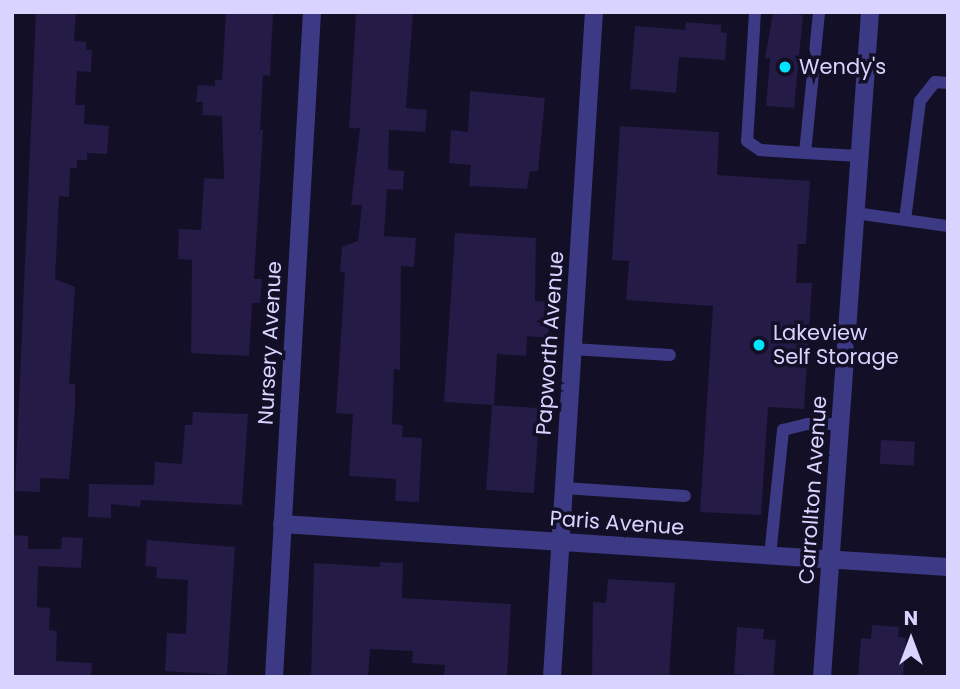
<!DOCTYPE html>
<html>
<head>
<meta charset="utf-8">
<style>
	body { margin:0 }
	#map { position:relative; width:960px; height:689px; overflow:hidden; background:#130f26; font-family:Poppins,sans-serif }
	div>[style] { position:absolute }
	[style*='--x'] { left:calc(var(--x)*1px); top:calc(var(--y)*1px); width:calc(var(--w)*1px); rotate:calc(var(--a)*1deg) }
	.building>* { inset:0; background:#241b47; transform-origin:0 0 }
	.lane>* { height:12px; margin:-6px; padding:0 6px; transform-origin:6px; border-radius:6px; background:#3d3a85 }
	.street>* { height:18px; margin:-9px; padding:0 9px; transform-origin:9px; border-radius:9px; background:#3d3a85 }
	.dots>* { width:19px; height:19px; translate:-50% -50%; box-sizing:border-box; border:4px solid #130f26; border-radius:50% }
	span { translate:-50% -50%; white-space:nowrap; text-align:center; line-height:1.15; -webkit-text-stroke:7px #130f26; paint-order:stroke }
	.poi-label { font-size:21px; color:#d9d4ff }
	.left { translate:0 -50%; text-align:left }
	.street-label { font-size:21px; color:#d9d4ff }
	.frame { position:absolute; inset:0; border:14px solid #d9d4ff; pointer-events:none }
	.north { position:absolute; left:876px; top:605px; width:70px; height:70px; -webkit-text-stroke:5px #130f26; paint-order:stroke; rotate:0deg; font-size:19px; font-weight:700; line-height:28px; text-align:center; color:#d9d4ff }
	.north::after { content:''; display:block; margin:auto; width:24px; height:32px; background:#d9d4ff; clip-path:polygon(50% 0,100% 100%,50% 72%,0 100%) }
</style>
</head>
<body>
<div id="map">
	<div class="building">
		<div style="clip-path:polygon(36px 12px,76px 12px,74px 41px,86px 42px,86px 50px,92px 50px,91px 72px,77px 71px,75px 105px,85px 105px,84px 124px,109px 126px,107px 154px,87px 153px,87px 160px,77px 160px,77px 168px,70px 168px,69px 197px,59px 196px,55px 279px,75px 287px,69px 384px,75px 384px,75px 408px,69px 479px,40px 478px,40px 492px,15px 491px)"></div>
		<div style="clip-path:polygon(226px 12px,273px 12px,270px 76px,263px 75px,260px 130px,263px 130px,254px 279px,262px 279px,260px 303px,252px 303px,249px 356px,191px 353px,192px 260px,178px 259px,179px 229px,201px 230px,204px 178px,224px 179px,222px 116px,202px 115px,203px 102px,196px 102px,198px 85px,215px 86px,215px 80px,222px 80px)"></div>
		<div style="clip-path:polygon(361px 12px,413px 12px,406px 108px,427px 110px,425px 132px,389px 130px,388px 170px,404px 171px,403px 190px,387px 189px,384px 236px,416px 238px,414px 267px,401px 266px,400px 370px,394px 369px,392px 424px,403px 425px,402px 437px,422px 438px,419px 502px,395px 501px,396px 479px,349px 476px,353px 414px,336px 413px,345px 272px,340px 272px,342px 247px,358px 241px,362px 205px,351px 205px,360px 128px,349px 128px,356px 15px)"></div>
		<div style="clip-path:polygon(773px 13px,803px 15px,794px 108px,766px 106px,770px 58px,765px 58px)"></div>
		<div style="clip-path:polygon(686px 22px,721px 25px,721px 32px,727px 33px,725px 60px,679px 57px,676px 93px,630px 89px,635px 26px,685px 30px)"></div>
		<div style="clip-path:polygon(470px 91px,545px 98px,538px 171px,530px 171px,527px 189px,469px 186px,471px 165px,449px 163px,451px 130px,468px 132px)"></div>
		<div style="clip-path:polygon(620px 126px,719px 132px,717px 175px,810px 181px,806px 244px,798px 244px,796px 283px,812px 283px,804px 409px,768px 407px,761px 515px,700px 512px,713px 306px,626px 300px,629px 261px,612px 260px)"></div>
		<div style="clip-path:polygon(455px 233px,536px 238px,535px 301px,551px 302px,548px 338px,527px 336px,526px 356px,497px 354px,494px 405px,444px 402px)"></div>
		<div style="left:492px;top:405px;width:48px;height:85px;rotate:4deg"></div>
		<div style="clip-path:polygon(193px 412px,248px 414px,242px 505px,141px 500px,140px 507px,111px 504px,111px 518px,88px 517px,89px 484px,154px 485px,155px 462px,182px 464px,185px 425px,192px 425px)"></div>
		<div style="left:881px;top:440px;width:34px;height:24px;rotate:3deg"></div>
		<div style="clip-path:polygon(12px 535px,28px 536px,28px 549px,61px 549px,62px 537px,83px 538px,81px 568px,38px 566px,37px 607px,50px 608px,49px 630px,57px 631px,56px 661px,92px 663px,91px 677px,12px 677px)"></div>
		<div style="clip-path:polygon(147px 540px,235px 547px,227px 675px,165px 671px,167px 633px,186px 634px,188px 580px,156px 578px,157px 567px,145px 566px)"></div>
		<div style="clip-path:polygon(380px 562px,403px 563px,402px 598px,511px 604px,507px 677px,444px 677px,445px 665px,412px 663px,413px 651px,370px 649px,368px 677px,311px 677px,314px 563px,380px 567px)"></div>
		<div style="clip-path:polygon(608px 579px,675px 583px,669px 677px,592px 675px,593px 602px,606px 603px)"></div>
		<div style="clip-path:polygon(872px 625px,899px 627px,898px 637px,906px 638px,903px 677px,858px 677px,861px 638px,871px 639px)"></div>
		<div style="clip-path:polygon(737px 627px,764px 629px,763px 639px,776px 640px,773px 677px,734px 674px)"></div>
	</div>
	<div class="lane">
		<div style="--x:755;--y:12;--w:129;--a:93.5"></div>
		<div style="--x:747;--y:141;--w:16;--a:35"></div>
		<div style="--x:760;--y:150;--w:45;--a:3.8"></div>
		<div style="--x:805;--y:153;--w:142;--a:-84.3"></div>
		<div style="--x:805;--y:153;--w:54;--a:3.2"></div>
		<div style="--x:855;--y:213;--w:94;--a:8"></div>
		<div style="--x:905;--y:220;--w:120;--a:-82.8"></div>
		<div style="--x:920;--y:101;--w:24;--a:-52"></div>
		<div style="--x:935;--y:82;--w:13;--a:4"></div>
		<div style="--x:572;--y:349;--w:98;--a:3.5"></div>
		<div style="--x:564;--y:488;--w:121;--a:3.8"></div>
		<div style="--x:770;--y:556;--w:127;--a:-84.1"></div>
		<div style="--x:783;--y:430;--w:25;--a:-14"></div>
		<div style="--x:807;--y:424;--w:33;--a:0"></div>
	</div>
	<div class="street">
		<div style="--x:282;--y:524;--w:667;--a:3.69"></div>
		<div style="--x:274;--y:677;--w:666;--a:-86.73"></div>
		<div style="--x:552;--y:677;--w:666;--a:-86.39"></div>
		<div style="--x:822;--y:677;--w:667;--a:-85.87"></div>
	</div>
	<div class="dots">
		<div style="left:785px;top:67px;background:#00e5ff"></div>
		<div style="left:759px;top:345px;background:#00e5ff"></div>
	</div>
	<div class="poi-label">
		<span class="left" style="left:799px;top:67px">Wendy's</span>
		<span class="left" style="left:773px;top:345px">Lakeview<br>Self Storage</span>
	</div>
	<div class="street-label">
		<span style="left:270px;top:343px;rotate:-87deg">Nursery Avenue</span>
		<span style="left:550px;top:343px;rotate:-86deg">Papworth Avenue</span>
		<span style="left:813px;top:490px;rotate:-86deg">Carrollton Avenue</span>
		<span style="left:617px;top:523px;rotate:4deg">Paris Avenue</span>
	</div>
	<div class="frame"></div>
	<div class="north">N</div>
</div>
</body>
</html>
